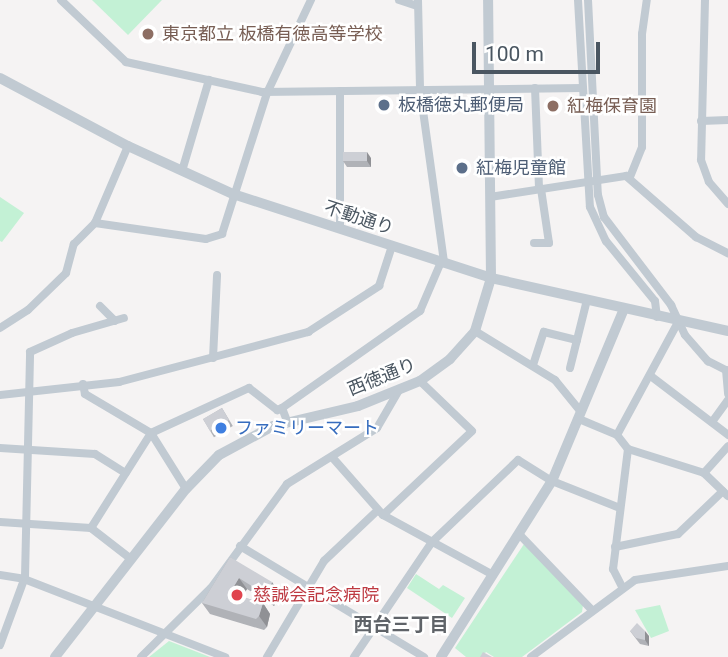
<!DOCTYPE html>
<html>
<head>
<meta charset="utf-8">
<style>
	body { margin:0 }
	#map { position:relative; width:728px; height:657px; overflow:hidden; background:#f5f3f3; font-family:Roboto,"Noto Sans JP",sans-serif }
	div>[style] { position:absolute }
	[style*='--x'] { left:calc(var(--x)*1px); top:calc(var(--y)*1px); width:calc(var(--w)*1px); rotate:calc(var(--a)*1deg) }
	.green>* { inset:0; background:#c3f1d5 }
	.minor>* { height:8px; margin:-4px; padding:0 4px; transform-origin:4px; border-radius:4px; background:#c1cad2 }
	.tertiary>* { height:10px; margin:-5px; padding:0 5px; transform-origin:5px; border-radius:5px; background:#c1cad2 }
	.wall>* { inset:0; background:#b0b2b7; transform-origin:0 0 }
	.shaded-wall>* { inset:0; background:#909195 }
	.building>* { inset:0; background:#cdcfd5; transform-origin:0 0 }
	.dots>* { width:19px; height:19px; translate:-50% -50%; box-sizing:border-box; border:4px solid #fff; border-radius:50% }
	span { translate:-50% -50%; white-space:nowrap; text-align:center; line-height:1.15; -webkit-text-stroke:5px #fff; paint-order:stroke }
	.education-label { font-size:18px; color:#785e54 }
	.left { translate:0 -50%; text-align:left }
	.service-label { font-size:18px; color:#4e5e75 }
	.street-label { font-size:18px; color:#4a5661 }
	.shop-label { font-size:18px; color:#366cbe }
	.health-label { font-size:18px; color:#be3a42 }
	.neighbourhood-label { font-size:19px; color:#5f6368; font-weight:700 }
	.scale { position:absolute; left:472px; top:42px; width:128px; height:32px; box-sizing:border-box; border:4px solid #4a5661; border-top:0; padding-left:9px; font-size:21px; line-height:24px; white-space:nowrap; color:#4a5661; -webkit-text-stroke:5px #fff; paint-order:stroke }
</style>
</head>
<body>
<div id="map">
	<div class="green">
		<div style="clip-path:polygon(92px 0,162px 0,128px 35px)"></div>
		<div style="clip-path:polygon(0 197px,24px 213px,2px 242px,0 241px)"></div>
		<div style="clip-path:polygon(524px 544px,583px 605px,582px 612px,522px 657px,494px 657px,486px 652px,482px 657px,466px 657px,455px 648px)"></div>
		<div style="clip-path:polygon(416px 574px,439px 589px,443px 585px,465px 598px,452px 618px,407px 588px)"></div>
		<div style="clip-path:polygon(660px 605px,669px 631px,651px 638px,635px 610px)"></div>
		<div style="clip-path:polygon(169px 641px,210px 657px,149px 657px)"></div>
	</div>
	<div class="minor">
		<div style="--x:61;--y:0;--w:90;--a:43.6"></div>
		<div style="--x:126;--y:62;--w:139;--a:12.4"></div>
		<div style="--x:262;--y:92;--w:320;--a:-0.7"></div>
		<div style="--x:399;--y:0;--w:19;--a:18"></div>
		<div style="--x:418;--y:0;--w:89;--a:88.7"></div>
		<div style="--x:420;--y:89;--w:176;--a:82.1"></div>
		<div style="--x:578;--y:0;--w:207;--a:86.7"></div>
		<div style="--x:590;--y:207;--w:38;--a:65"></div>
		<div style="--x:606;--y:241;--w:77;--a:50.8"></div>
		<div style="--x:655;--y:301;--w:16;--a:83"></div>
		<div style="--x:588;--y:0;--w:195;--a:87.1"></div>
		<div style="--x:598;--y:195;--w:23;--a:75"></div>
		<div style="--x:604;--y:217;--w:111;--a:52.7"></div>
		<div style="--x:671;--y:305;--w:33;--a:65"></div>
		<div style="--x:685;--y:335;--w:35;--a:49"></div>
		<div style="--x:708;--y:361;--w:22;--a:27"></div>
		<div style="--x:705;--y:0;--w:160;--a:91.4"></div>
		<div style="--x:701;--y:160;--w:23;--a:70"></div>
		<div style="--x:709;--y:182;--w:29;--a:49"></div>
		<div style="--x:535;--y:88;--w:101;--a:87.7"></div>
		<div style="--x:340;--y:91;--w:138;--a:90"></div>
		<div style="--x:701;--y:121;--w:27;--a:-2"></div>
		<div style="--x:182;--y:171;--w:95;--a:-73.5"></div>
		<div style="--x:630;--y:177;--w:32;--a:-68"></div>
		<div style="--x:642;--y:147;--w:113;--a:-90"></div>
		<div style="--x:642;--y:34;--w:34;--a:-82"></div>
		<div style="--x:490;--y:197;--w:138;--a:-8.8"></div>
		<div style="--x:626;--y:176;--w:93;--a:41.1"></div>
		<div style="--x:696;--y:237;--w:36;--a:27"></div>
		<div style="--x:95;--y:223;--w:112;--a:8.2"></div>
		<div style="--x:206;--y:239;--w:17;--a:-17"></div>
		<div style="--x:222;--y:234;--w:148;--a:-72.3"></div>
		<div style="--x:267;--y:93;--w:103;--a:-64.7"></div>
		<div style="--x:534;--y:243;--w:15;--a:0"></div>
		<div style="--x:549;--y:243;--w:55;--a:-98.4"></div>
		<div style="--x:100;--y:306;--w:21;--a:45"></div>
		<div style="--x:0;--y:328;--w:33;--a:-33"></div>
		<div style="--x:28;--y:310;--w:53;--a:-44.2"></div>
		<div style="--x:66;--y:273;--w:30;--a:-75"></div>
		<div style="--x:74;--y:244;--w:30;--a:-45"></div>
		<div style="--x:95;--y:223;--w:84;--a:-66.8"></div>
		<div style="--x:475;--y:331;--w:94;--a:31.5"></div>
		<div style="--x:555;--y:380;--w:41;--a:50.9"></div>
		<div style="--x:213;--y:358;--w:83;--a:-87.2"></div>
		<div style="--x:533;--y:365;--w:35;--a:-72"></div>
		<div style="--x:544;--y:332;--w:34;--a:14"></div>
		<div style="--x:570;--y:368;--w:70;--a:-76"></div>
		<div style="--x:726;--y:370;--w:24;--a:85"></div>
		<div style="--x:652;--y:377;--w:96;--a:37.3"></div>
		<div style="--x:83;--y:384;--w:10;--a:79"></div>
		<div style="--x:85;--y:394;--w:77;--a:30.6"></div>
		<div style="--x:151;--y:433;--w:66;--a:58"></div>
		<div style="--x:0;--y:395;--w:120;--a:-6.2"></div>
		<div style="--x:119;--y:382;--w:196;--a:-14.8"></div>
		<div style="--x:308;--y:332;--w:85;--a:-32.9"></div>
		<div style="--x:379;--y:286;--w:42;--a:-72"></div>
		<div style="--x:579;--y:419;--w:41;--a:22.8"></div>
		<div style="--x:617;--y:435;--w:18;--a:52"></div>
		<div style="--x:628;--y:449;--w:121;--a:97.1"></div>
		<div style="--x:613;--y:569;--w:20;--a:63"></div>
		<div style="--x:287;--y:421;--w:14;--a:-111"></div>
		<div style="--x:282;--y:408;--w:169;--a:-35.1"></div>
		<div style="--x:420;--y:311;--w:53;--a:-66.8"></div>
		<div style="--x:712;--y:422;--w:27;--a:-54"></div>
		<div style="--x:617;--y:435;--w:128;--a:-61.6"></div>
		<div style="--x:0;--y:448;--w:95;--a:3.6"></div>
		<div style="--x:95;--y:454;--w:36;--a:32"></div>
		<div style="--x:628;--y:449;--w:80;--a:17.5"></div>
		<div style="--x:704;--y:473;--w:33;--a:44"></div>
		<div style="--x:332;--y:457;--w:77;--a:48.7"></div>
		<div style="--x:383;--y:515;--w:125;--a:28.6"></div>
		<div style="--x:704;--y:473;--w:36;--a:-48"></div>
		<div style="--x:383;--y:515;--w:122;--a:-43.3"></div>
		<div style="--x:472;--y:431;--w:72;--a:-136.1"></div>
		<div style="--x:0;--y:522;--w:91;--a:3.8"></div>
		<div style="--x:91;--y:528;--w:51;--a:37.8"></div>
		<div style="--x:91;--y:528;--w:112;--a:-57.7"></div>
		<div style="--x:151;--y:433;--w:108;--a:-24.7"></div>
		<div style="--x:249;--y:388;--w:36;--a:38"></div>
		<div style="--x:277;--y:410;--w:5;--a:-22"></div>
		<div style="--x:519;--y:534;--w:105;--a:46.2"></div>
		<div style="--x:240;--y:546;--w:215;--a:31.1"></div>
		<div style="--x:615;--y:547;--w:64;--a:-11.7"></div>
		<div style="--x:678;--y:534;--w:62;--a:-43.7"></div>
		<div style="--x:0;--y:575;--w:24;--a:9"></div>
		<div style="--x:24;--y:579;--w:216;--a:21.2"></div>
		<div style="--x:0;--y:645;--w:72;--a:-69.8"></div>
		<div style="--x:25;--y:577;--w:225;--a:-88.7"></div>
		<div style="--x:30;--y:352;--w:46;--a:-24.3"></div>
		<div style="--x:72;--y:333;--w:54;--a:-16.1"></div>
		<div style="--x:141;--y:657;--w:98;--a:-44.6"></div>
		<div style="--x:211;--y:588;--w:129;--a:-53.8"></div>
		<div style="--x:287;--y:484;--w:106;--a:-31.9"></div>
		<div style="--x:377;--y:428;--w:44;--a:-59.9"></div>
		<div style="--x:267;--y:657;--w:112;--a:-59.3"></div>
		<div style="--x:324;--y:561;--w:74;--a:-43.4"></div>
		<div style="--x:354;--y:657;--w:139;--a:-55.9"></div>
		<div style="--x:432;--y:542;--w:119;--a:-43.6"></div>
		<div style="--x:518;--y:460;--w:40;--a:32"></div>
		<div style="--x:552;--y:481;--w:73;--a:21.7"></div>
		<div style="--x:531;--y:657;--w:129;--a:-36.5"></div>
		<div style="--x:635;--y:580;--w:94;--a:-8.6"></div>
	</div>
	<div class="tertiary">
		<div style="--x:0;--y:78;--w:145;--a:28"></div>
		<div style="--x:128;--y:146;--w:115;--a:24.6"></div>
		<div style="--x:233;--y:194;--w:271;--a:18"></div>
		<div style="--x:491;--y:278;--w:243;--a:12.6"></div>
		<div style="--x:55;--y:657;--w:213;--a:-52.1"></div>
		<div style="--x:186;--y:489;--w:47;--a:-45.9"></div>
		<div style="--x:219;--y:455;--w:61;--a:-28.2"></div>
		<div style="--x:273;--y:426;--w:87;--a:-13.2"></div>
		<div style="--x:358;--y:406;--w:67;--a:-22"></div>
		<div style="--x:420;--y:381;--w:37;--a:-36"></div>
		<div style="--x:450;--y:359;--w:38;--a:-48"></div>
		<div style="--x:475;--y:331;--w:55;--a:-73.2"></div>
		<div style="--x:491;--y:278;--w:278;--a:-90.6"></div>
		<div style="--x:441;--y:657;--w:208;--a:-57.8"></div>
		<div style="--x:552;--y:481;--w:186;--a:-67.3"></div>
	</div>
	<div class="wall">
		<div style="clip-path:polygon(371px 158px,371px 167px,347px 167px,343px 161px)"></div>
		<div style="left:222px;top:408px;width:21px;height:22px;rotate:59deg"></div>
		<div style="clip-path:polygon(230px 557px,280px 594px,274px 606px,247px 589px,242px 597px,263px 603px,270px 614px,267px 627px,264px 630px,210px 614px,202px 603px)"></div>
		<div style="clip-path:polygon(630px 631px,649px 636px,649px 646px,640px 644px)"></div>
	</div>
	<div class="shaded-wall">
		<div style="clip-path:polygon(367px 152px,371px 158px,371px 167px,367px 161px)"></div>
		<div style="clip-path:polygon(239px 578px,247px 589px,238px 604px,230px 593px)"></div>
		<div style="clip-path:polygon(272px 582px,280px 594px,274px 606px,266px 595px)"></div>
		<div style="clip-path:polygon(263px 603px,270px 614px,267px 627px,259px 616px)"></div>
		<div style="clip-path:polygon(645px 631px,649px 636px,649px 646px,645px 640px)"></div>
	</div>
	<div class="building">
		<div style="left:343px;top:152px;width:24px;height:9px"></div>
		<div style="left:222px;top:408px;width:14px;height:22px;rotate:60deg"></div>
		<div style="clip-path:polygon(230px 557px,272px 582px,266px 595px,239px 578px,230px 593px,263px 603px,259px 616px,256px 619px,202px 603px)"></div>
		<div style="clip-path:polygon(637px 623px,645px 631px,645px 640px,636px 638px,630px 631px)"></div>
		<div style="clip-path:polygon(483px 652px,492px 657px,480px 657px)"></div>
	</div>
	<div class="dots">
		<div style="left:148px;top:34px;background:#8d6e63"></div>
		<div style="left:384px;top:105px;background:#5c6f8a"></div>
		<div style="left:553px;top:106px;background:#8d6e63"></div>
		<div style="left:462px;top:168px;background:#5c6f8a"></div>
		<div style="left:221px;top:428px;background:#3f7fe0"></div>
		<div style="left:237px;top:595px;background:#e0444e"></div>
	</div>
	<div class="education-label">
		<span class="left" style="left:162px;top:34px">東京都立 板橋有徳高等学校</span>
		<span class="left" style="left:567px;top:106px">紅梅保育園</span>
	</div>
	<div class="service-label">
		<span class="left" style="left:398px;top:105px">板橋徳丸郵便局</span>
		<span class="left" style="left:476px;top:168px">紅梅児童館</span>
	</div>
	<div class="street-label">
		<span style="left:359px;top:218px;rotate:18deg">不動通り</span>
		<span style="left:382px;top:377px;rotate:-22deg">西徳通り</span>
	</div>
	<div class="shop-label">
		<span class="left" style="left:235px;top:428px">ファミリーマート</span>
	</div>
	<div class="health-label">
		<span class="left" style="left:253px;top:595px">慈誠会記念病院</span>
	</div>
	<div class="neighbourhood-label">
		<span style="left:401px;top:625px">西台三丁目</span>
	</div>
	<div class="scale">100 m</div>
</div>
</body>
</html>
